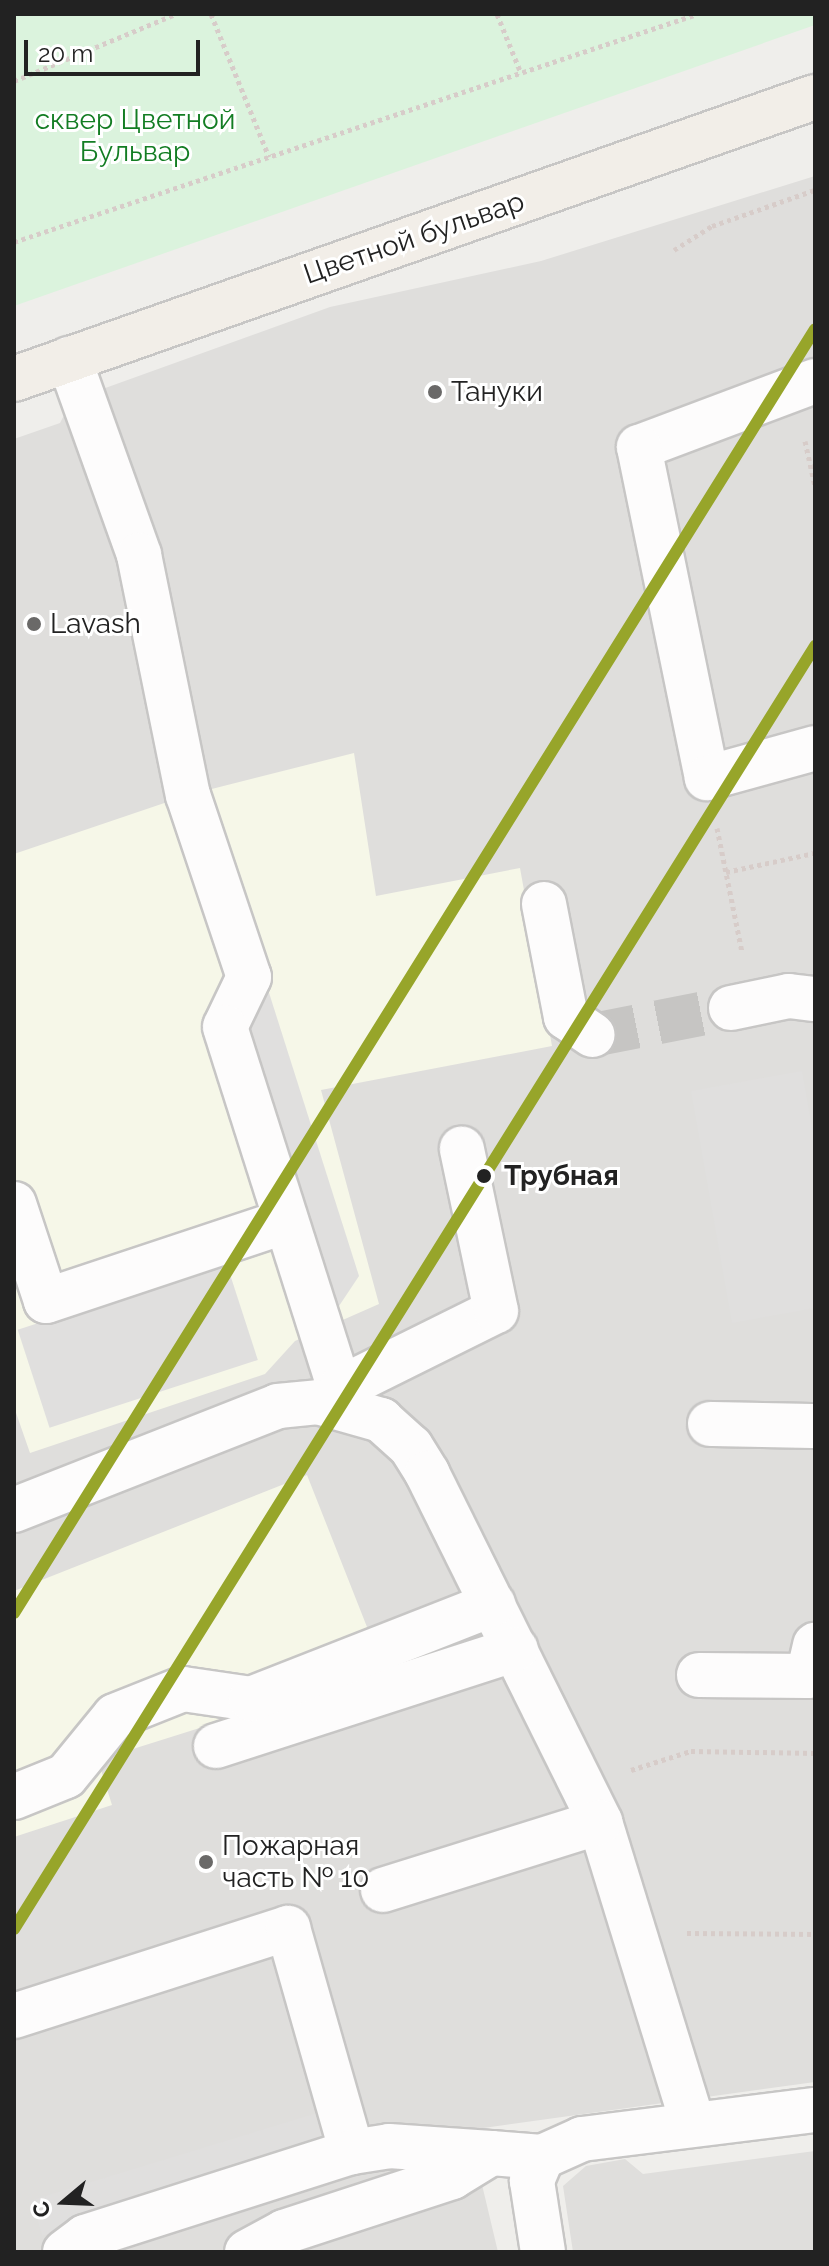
<!DOCTYPE html>
<html>
<head>
<meta charset="utf-8">
<style>
	body { margin:0 }
	#map { position:relative; width:829px; height:2266px; overflow:hidden; background:#efeeeb; font-family:Raleway,sans-serif }
	div>[style] { position:absolute }
	[style*='--x'] { left:calc(var(--x)*1px); top:calc(var(--y)*1px); width:calc(var(--w)*1px); rotate:calc(var(--a)*1deg) }
	.residential>* { inset:0; background:#dfdedc }
	.education>* { inset:0; background:#f6f7e8 }
	.park>* { inset:0; background:#dbf3dd }
	.parking>* { inset:0; background:#e0dfde; transform-origin:0 0 }
	.minor-tunnel>* { height:44px; margin-top:-22px; transform-origin:0; background:repeating-linear-gradient(90deg,#c6c5c3 0 44px,transparent 0 66px) }
	.path>* { height:5px; margin-top:-2.5px; transform-origin:0; background:repeating-linear-gradient(90deg,#d7ccc9 0 4px,transparent 0 8px) }
	.roads { filter:drop-shadow(2px 0 #c7c6c5) drop-shadow(-2px 0 #c7c6c5) drop-shadow(0 2px #c7c6c5) drop-shadow(0 -2px #c7c6c5) }
	.minor>* { height:44px; margin:-22px; padding:0 22px; transform-origin:22px; border-radius:22px; background:#fdfcfc }
	.major>* { height:44px; margin:-22px; padding:0 22px; transform-origin:22px; border-radius:22px; background:#f2eee8 }
	.metro-1>* { height:12px; margin:-6px; padding:0 6px; transform-origin:6px; border-radius:6px; background:#97a52a }
	.dots>* { width:22px; height:22px; translate:-50% -50%; box-sizing:border-box; border:4px solid #fff; border-radius:50% }
	span { translate:-50% -50%; white-space:nowrap; text-align:center; line-height:1.15; -webkit-text-stroke:6px #fff; paint-order:stroke }
	.park-label { font-size:28px; color:#137d23 }
	.street-label { font-size:28px; color:#222 }
	.poi-label { font-size:28px; color:#222 }
	.left { translate:0 -50%; text-align:left }
	.stop-label { font-size:28px; color:#222; font-weight:700 }
	.frame { position:absolute; inset:0; border:16px solid #222; pointer-events:none }
	.north { position:absolute; left:24px; top:2162px; width:80px; height:80px; -webkit-text-stroke:6px #fff; paint-order:stroke; rotate:251deg; font-size:22px; font-weight:700; line-height:32px; text-align:center; color:#222 }
	.north::after { content:''; display:block; margin:auto; width:28px; height:36px; background:#222; clip-path:polygon(50% 0,100% 100%,50% 72%,0 100%) }
	.scale { position:absolute; left:24px; top:40px; width:176px; height:36px; box-sizing:border-box; border:4px solid #222; border-top:0; padding-left:10px; font-size:24px; line-height:28px; white-space:nowrap; color:#222; -webkit-text-stroke:6px #fff; paint-order:stroke }
</style>
</head>
<body>
<div id="map">
	<div class="residential">
		<div style="clip-path:polygon(815px 176px,815px 2082px,469px 2130px,498px 2252px,14px 2252px,14px 439px,60px 423px,72px 400px,330px 307px,541px 261px)"></div>
		<div style="clip-path:polygon(815px 2151px,815px 2252px,573px 2252px,563px 2186px,586px 2166px,625px 2159px,643px 2174px)"></div>
	</div>
	<div class="education">
		<div style="clip-path:polygon(354px 753px,376px 896px,520px 868px,552px 1046px,321px 1090px,379px 1304px,295px 1341px,265px 1374px,30px 1453px,14px 1407px,14px 854px,188px 795px)"></div>
		<div style="clip-path:polygon(307px 1475px,384px 1670px,98px 1760px,112px 1805px,14px 1837px,14px 1591px)"></div>
	</div>
	<div class="park">
		<div style="clip-path:polygon(14px 14px,815px 14px,815px 25px,14px 306px)"></div>
	</div>
	<div class="parking">
		<div style="clip-path:polygon(264px 977px,359px 1276px,335px 1312px,239px 1014px)"></div>
		<div style="clip-path:polygon(802px 1071px,815px 1145px,815px 1308px,732px 1323px,691px 1091px)"></div>
		<div style="left:226px;top:1262px;width:103px;height:219px;rotate:72deg"></div>
		<div style="left:327px;top:2110px;width:37px;height:309px;rotate:73deg"></div>
	</div>
	<div class="minor-tunnel">
		<div style="--x:593;--y:1035;--w:141;--a:-11.1"></div>
	</div>
	<div class="path">
		<div style="--x:211;--y:14;--w:154;--a:67.9"></div>
		<div style="--x:497;--y:14;--w:64;--a:67.9"></div>
		<div style="--x:14;--y:81;--w:175;--a:-22.5"></div>
		<div style="--x:14;--y:242;--w:720;--a:-18.46"></div>
		<div style="--x:674;--y:250;--w:45;--a:-32.3"></div>
		<div style="--x:712;--y:226;--w:109;--a:-19.3"></div>
		<div style="--x:805;--y:441;--w:46;--a:77.5"></div>
		<div style="--x:717;--y:828;--w:126;--a:78.6"></div>
		<div style="--x:726;--y:872;--w:91;--a:-12.1"></div>
		<div style="--x:631;--y:1770;--w:63;--a:-17.6"></div>
		<div style="--x:691;--y:1751;--w:124;--a:0.9"></div>
		<div style="--x:687;--y:1933;--w:128;--a:0.4"></div>
	</div>
	<div class="roads">
		<div class="minor">
			<div style="--x:69;--y:359;--w:208;--a:70.3"></div>
			<div style="--x:139;--y:555;--w:245;--a:78.5"></div>
			<div style="--x:188;--y:795;--w:192;--a:71.5"></div>
			<div style="--x:249;--y:977;--w:55;--a:115.6"></div>
			<div style="--x:225;--y:1027;--w:397;--a:72.4"></div>
			<div style="--x:815;--y:381;--w:188;--a:159.4"></div>
			<div style="--x:639;--y:447;--w:338;--a:78.4"></div>
			<div style="--x:707;--y:778;--w:112;--a:-15.5"></div>
			<div style="--x:544;--y:904;--w:115;--a:79"></div>
			<div style="--x:566;--y:1017;--w:32;--a:34"></div>
			<div style="--x:731;--y:1008;--w:59;--a:-11.7"></div>
			<div style="--x:789;--y:996;--w:26;--a:7"></div>
			<div style="--x:14;--y:1204;--w:102;--a:71.7"></div>
			<div style="--x:46;--y:1301;--w:253;--a:-18.4"></div>
			<div style="--x:339;--y:1389;--w:175;--a:-26.4"></div>
			<div style="--x:496;--y:1311;--w:166;--a:-101.9"></div>
			<div style="--x:710;--y:1424;--w:105;--a:1.1"></div>
			<div style="--x:14;--y:1510;--w:284;--a:-21.5"></div>
			<div style="--x:278;--y:1406;--w:40;--a:-5.7"></div>
			<div style="--x:318;--y:1402;--w:66;--a:15.9"></div>
			<div style="--x:381;--y:1420;--w:40;--a:42"></div>
			<div style="--x:411;--y:1447;--w:31;--a:58"></div>
			<div style="--x:427;--y:1473;--w:390;--a:63.6"></div>
			<div style="--x:600;--y:1822;--w:316;--a:72.9"></div>
			<div style="--x:699;--y:1675;--w:109;--a:0.5"></div>
			<div style="--x:808;--y:1676;--w:32;--a:-77"></div>
			<div style="--x:216;--y:1746;--w:315;--a:-17.9"></div>
			<div style="--x:14;--y:1797;--w:56;--a:-22"></div>
			<div style="--x:66;--y:1776;--w:77;--a:-50.8"></div>
			<div style="--x:115;--y:1716;--w:73;--a:-21.7"></div>
			<div style="--x:183;--y:1689;--w:69;--a:8.4"></div>
			<div style="--x:251;--y:1699;--w:260;--a:-21.4"></div>
			<div style="--x:383;--y:1890;--w:227;--a:-17.4"></div>
			<div style="--x:14;--y:2016;--w:288;--a:-17.8"></div>
			<div style="--x:288;--y:1928;--w:233;--a:74.1"></div>
			<div style="--x:542;--y:2157;--w:44;--a:-24.2"></div>
			<div style="--x:582;--y:2139;--w:235;--a:-7.1"></div>
			<div style="--x:542;--y:2157;--w:26;--a:113"></div>
			<div style="--x:532;--y:2181;--w:72;--a:81.2"></div>
			<div style="--x:65;--y:2252;--w:25;--a:-37"></div>
			<div style="--x:85;--y:2237;--w:280;--a:-17.7"></div>
			<div style="--x:352;--y:2152;--w:37;--a:-9"></div>
			<div style="--x:389;--y:2146;--w:102;--a:3.9"></div>
			<div style="--x:247;--y:2252;--w:42;--a:-28.4"></div>
			<div style="--x:284;--y:2232;--w:177;--a:-18.1"></div>
			<div style="--x:452;--y:2177;--w:46;--a:-31.6"></div>
			<div style="--x:491;--y:2153;--w:51;--a:4.5"></div>
		</div>
		<div class="major">
			<div style="--x:14;--y:379;--w:849;--a:-19.4"></div>
		</div>
	</div>
	<div class="metro-1">
		<div style="--x:14;--y:1613;--w:1513;--a:-58.04"></div>
		<div style="--x:14;--y:1929;--w:1513;--a:-58.02"></div>
	</div>
	<div class="dots">
		<div style="left:435px;top:392px;background:#6a6968"></div>
		<div style="left:34px;top:624px;background:#6a6968"></div>
		<div style="left:484px;top:1176px;background:#222"></div>
		<div style="left:206px;top:1862px;background:#6a6968"></div>
	</div>
	<div class="park-label">
		<span style="left:135px;top:136px">сквер Цветной<br>Бульвар</span>
	</div>
	<div class="street-label">
		<span style="left:414px;top:238px;rotate:-19deg">Цветной бульвар</span>
	</div>
	<div class="poi-label">
		<span class="left" style="left:451px;top:392px">Тануки</span>
		<span class="left" style="left:50px;top:624px">Lavash</span>
		<span class="left" style="left:222px;top:1862px">Пожарная<br>часть № 10</span>
	</div>
	<div class="stop-label">
		<span class="left" style="left:504px;top:1176px">Трубная</span>
	</div>
	<div class="frame"></div>
	<div class="north">С</div>
	<div class="scale">20 m</div>
</div>
</body>
</html>
